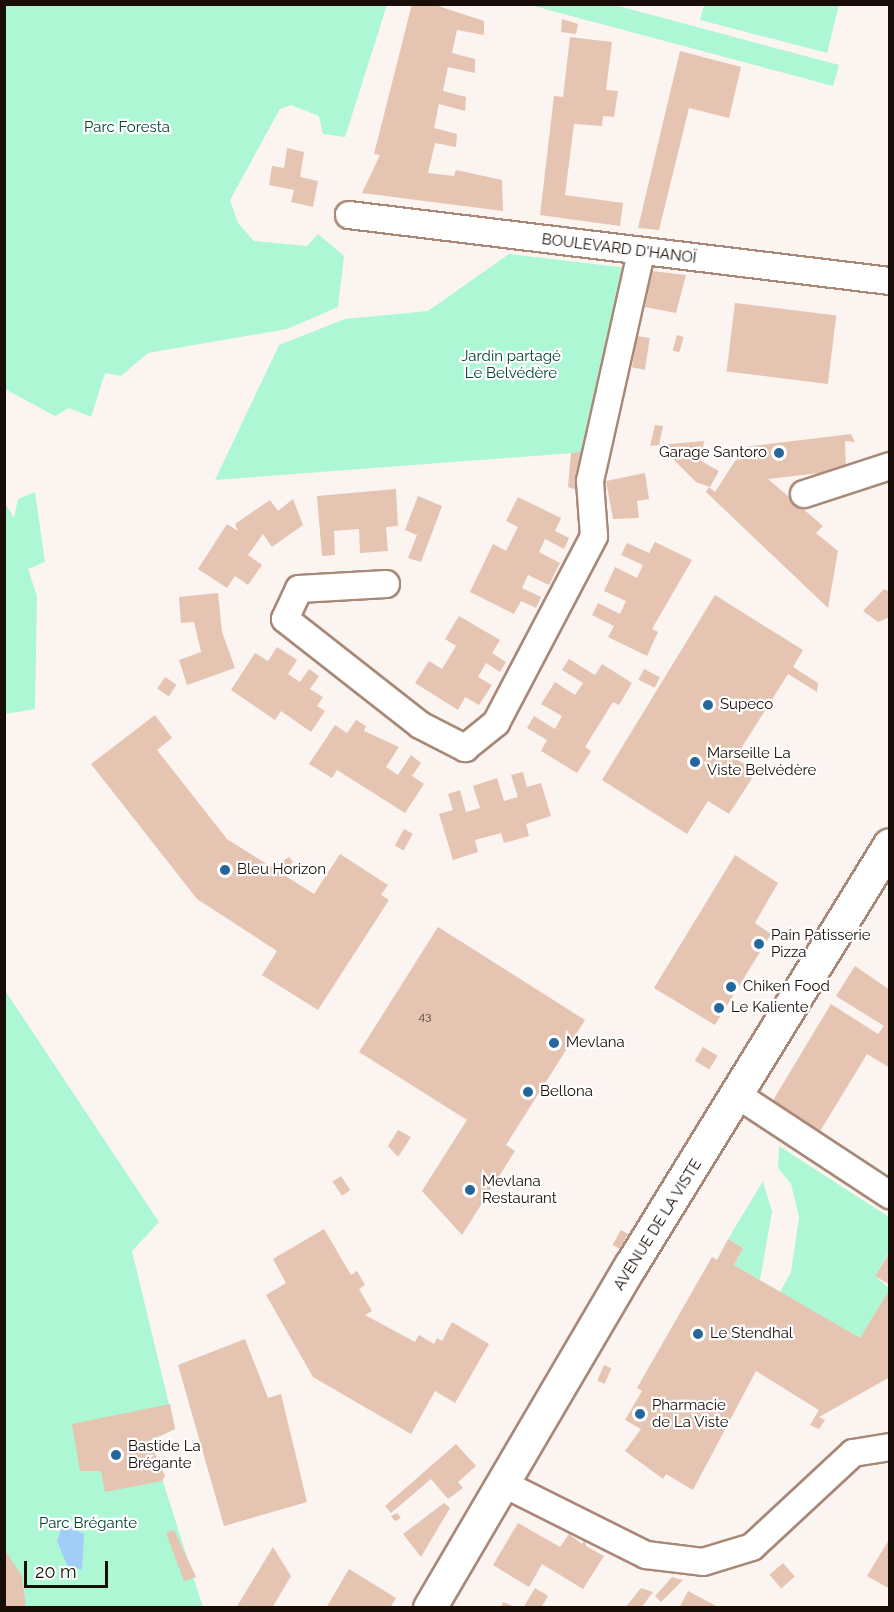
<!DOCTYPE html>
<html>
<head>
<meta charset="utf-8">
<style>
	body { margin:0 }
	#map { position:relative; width:894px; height:1612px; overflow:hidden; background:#fbf4f1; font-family:Raleway,sans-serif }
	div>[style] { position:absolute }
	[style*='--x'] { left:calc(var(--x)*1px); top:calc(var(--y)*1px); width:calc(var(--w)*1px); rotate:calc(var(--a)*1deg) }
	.green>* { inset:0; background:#aef7d5 }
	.water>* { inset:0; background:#a1cdf7 }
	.building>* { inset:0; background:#e5c4b2; transform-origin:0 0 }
	.roads { filter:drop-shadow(2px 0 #a88978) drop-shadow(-2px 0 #a88978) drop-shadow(0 2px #a88978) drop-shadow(0 -2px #a88978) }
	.minor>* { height:26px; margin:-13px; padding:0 13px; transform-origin:13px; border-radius:13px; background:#fff }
	.tertiary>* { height:32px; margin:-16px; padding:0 16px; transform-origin:16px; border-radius:16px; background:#fff }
	.dots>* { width:16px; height:16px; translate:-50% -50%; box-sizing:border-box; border:3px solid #fff; border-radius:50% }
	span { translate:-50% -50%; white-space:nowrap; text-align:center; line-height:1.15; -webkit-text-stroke:4.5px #fff; paint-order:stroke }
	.number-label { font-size:12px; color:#4b3b32 }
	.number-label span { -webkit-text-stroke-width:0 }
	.park-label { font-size:15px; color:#00462f }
	.street-label { font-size:15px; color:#180d07 }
	.poi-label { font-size:15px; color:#180d07 }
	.right { translate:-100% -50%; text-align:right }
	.left { translate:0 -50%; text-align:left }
	.frame { position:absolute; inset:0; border:6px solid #180d07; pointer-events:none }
	.scale { position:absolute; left:24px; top:1561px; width:84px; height:27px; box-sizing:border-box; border:3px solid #180d07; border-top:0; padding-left:8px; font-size:18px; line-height:21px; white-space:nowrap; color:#180d07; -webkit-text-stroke:4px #fff; paint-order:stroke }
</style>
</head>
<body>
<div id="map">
	<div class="green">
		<div style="clip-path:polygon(5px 4px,387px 5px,345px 137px,323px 134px,319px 116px,291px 105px,280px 109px,230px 200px,238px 223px,254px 241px,307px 246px,318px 234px,344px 256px,338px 307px,287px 329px,148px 353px,121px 376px,105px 373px,91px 417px,69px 408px,55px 416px,5px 389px)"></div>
		<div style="clip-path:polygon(530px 5px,615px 5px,839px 65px,833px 86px)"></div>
		<div style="clip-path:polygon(704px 5px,704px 4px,839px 5px,827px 53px,700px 20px)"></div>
		<div style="clip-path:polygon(509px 254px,628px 268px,586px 452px,215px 480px,279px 345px,345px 319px,428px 311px)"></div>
		<div style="clip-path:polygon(35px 492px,45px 562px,28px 569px,37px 596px,35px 709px,5px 714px,5px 503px,14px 518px,18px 499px)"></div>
		<div style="clip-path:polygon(4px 989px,159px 1222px,132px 1251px,175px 1429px,150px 1441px,203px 1607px,5px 1607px)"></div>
		<div style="clip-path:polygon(779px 1146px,889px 1217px,889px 1252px,875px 1276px,890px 1289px,819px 1410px,785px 1389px,780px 1292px,791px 1272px,799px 1217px,791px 1184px,778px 1168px)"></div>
		<div style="clip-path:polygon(763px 1181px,772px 1212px,760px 1280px,734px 1265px,743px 1248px,728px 1239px)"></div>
	</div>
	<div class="water">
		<div style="clip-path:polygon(63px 1524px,84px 1534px,82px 1570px,67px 1565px,57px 1541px)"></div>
	</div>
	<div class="building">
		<div style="clip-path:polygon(412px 4px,432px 4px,484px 21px,484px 35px,457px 30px,452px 53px,475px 59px,475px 73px,448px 67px,443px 91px,466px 97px,465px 111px,439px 104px,434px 128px,457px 134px,456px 147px,435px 143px,428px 173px,454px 176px,456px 170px,502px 180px,503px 211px,362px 193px,380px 155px,374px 154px)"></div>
		<div style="clip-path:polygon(562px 19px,578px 24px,576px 34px,561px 32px)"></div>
		<div style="clip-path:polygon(570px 37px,612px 42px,606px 90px,618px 91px,614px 117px,603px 116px,602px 126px,574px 124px,565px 195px,623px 203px,620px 226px,540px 215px,554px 96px,563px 97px)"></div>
		<div style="clip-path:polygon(680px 51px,741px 67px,729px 118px,689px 108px,659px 230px,638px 228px)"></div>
		<div style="clip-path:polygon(287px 148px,304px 152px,300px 177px,318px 181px,313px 207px,291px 202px,294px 190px,269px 185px,272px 166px,284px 168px)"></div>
		<div style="clip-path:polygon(652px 271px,686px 275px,676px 313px,645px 307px)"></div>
		<div style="left:735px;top:303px;width:102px;height:69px;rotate:7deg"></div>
		<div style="left:677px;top:335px;width:7px;height:16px;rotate:16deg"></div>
		<div style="left:637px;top:336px;width:13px;height:32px;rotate:9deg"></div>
		<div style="clip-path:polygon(655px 425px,663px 426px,659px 445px,650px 446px)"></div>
		<div style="clip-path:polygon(851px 434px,855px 442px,845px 441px,846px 470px,768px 479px,823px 526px,816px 533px,838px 551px,828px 608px,706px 492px,709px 487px,715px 492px,744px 447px)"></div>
		<div style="clip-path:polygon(704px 441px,701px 461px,719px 471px,710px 487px,696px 482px,659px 445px)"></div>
		<div style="clip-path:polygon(589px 451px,577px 490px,568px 487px,571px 453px)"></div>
		<div style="clip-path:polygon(645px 473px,649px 499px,637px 501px,639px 518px,613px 519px,606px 481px)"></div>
		<div style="clip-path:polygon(396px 489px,398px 526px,386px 527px,388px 551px,360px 553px,359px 529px,346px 530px,334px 531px,335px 555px,322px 556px,317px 496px)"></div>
		<div style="clip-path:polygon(418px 496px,442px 506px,421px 562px,408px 558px,417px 535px,405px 530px)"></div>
		<div style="clip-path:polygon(518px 497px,561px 518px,555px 531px,569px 538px,564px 549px,545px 539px,539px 552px,560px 563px,549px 585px,528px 575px,522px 588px,541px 597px,536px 608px,521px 601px,514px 614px,470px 592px,493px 544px,506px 551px,518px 527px,506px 521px)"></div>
		<div style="clip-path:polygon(293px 499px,303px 525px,272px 547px,263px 534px,248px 555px,262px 565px,248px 585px,235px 576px,227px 588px,198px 569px,227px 524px,238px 531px,235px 524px,270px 500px,278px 511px)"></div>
		<div style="clip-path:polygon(655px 542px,692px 560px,652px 629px,658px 632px,647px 656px,608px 637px,614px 626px,592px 615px,598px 603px,620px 614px,626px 601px,604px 591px,615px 567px,637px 578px,643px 565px,621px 555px,627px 543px,649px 553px)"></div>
		<div style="clip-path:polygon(884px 589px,890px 592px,890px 617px,878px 622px,863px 611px)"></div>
		<div style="clip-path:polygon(218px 593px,222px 632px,235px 668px,187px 685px,179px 660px,201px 652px,194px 622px,181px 623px,179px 597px)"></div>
		<div style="clip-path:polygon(715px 595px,803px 650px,793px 667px,818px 683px,817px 692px,788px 674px,735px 758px,756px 772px,729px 814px,708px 801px,687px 834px,602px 780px)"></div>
		<div style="clip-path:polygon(459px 616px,500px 640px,492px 653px,506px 662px,500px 672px,486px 663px,478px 677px,492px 685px,479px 705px,465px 697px,458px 710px,415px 683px,429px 661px,442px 669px,456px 646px,445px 639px)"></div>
		<div style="clip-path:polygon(277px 647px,297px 660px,288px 674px,300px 682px,309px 669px,319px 676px,310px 689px,323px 697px,317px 706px,325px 711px,311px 732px,281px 711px,275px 720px,231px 690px,255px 653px,268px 661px)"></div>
		<div style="clip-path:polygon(569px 659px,595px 675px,602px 664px,632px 683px,619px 705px,613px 702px,585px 747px,591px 751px,577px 773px,541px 751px,547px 740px,527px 728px,534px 716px,555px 729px,562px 716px,541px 704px,555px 682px,575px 695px,583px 683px,562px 670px)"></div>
		<div style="left:644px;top:669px;width:18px;height:12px;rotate:27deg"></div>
		<div style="left:165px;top:677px;width:14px;height:14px;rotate:34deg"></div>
		<div style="clip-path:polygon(155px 715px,172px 738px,157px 750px,227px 839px,314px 894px,340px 854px,388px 885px,381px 895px,389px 900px,318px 1010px,262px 975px,277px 951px,197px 899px,91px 764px)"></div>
		<div style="clip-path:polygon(356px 720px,366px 726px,364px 731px,399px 747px,386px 767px,398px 775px,411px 755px,421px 763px,412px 776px,424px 784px,405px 813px,337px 770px,332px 778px,309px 764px,335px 725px,347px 733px)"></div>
		<div style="clip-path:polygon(523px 772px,527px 787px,541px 783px,551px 816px,526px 824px,529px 836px,504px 843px,501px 833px,475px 840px,478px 852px,453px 860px,439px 814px,453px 810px,448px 794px,460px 790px,466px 812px,480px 808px,473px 786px,497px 778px,504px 801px,518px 797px,511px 775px)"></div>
		<div style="left:404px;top:829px;width:10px;height:19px;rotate:29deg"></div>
		<div style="clip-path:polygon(735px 855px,778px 883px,755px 923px,771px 934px,715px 1025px,654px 988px)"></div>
		<div style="clip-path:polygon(289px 857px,293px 862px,283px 870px,278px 864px)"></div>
		<div style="clip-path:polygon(438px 927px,585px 1020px,506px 1145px,515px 1151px,462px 1235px,422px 1191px,467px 1120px,359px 1052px)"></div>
		<div style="clip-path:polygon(855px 966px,890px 990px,890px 1068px,867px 1054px,816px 1138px,769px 1107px,831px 1004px,878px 1034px,884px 1026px,836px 996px)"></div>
		<div style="left:703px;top:1047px;width:17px;height:16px;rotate:31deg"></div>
		<div style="clip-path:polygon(398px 1130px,411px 1137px,398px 1157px,388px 1146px)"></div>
		<div style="left:341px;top:1176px;width:17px;height:10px;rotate:57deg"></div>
		<div style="clip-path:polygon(324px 1229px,351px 1275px,357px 1271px,365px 1285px,359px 1289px,372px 1311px,365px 1315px,415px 1342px,419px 1335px,434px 1344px,437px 1338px,442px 1341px,452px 1322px,489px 1344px,455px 1403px,435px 1391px,411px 1434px,313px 1377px,266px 1295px,286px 1283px,273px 1259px)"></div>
		<div style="left:621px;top:1230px;width:8px;height:17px;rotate:30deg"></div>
		<div style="clip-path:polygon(728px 1239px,743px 1248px,734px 1265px,860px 1338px,890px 1289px,890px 1377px,819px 1417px,825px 1420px,819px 1429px,810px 1425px,819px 1410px,756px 1371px,693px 1490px,666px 1474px,663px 1479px,625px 1451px,641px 1429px,625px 1420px,642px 1391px,637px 1388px,712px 1257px,717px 1260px)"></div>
		<div style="clip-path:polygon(890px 1252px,890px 1285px,875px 1276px)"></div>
		<div style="clip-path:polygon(245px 1339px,268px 1398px,281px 1394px,307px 1502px,224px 1526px,178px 1365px)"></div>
		<div style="left:604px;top:1365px;width:8px;height:17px;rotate:23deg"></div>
		<div style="clip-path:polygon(170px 1404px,175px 1429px,149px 1441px,165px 1476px,162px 1481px,105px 1492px,101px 1471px,80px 1471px,72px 1424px)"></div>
		<div style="clip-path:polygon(456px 1444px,476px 1466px,458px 1482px,463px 1488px,448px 1499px,431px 1479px,391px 1513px,385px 1506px)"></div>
		<div style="clip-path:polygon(444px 1503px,450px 1508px,421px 1557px,403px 1534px)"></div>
		<div style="clip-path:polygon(397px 1513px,401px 1518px,395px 1521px,391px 1516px)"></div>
		<div style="clip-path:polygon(518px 1523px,560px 1547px,569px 1534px,582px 1544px,585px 1539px,586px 1546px,604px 1556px,583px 1589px,542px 1564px,529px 1587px,493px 1565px)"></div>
		<div style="clip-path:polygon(174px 1530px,196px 1577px,184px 1581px,166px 1533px)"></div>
		<div style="clip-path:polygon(890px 1538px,890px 1589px,867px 1576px)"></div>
		<div style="clip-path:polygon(273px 1547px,291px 1576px,272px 1608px,236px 1608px)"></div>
		<div style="clip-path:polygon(4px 1549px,22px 1576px,26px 1608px,4px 1608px)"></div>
		<div style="left:783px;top:1563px;width:18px;height:18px;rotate:49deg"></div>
		<div style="clip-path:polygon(349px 1569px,396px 1598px,390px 1608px,326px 1608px)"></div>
		<div style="clip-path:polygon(672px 1577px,683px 1580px,661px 1602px,655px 1596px)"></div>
		<div style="clip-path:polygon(535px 1588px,548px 1596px,541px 1608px,523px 1608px)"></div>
		<div style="clip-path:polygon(641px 1588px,653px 1592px,641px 1608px,625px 1608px)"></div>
		<div style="clip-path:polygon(688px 1591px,720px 1608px,679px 1608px)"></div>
		<div style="clip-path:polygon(503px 1602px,516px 1607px,516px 1608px,501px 1608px)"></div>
	</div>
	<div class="roads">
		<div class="minor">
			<div style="--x:349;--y:215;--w:545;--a:6.96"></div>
			<div style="--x:804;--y:494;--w:90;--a:-18"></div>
			<div style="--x:386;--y:584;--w:87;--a:176.7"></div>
			<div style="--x:299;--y:589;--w:33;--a:115"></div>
			<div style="--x:285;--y:619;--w:172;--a:38.1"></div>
			<div style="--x:420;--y:725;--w:51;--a:27.1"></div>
			<div style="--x:465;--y:748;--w:40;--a:-39"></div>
			<div style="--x:496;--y:723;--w:211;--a:-62.3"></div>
			<div style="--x:594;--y:536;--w:55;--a:-94.2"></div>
			<div style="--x:590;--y:481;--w:235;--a:-77.4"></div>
			<div style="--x:739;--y:1096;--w:181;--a:33.3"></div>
			<div style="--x:504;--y:1484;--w:159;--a:26.6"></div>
			<div style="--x:646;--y:1555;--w:57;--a:7"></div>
			<div style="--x:703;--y:1562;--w:51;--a:-17"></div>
			<div style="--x:752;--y:1547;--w:138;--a:-42.9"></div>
			<div style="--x:853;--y:1453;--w:37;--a:-9"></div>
		</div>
		<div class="tertiary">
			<div style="--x:430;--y:1608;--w:397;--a:-59.6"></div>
			<div style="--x:631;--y:1266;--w:494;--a:-58.4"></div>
		</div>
	</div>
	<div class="dots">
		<div style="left:779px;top:453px;background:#25679c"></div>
		<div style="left:708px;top:705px;background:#25679c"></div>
		<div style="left:695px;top:762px;background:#25679c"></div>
		<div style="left:225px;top:870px;background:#25679c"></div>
		<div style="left:759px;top:944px;background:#25679c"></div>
		<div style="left:731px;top:987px;background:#25679c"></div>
		<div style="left:719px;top:1008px;background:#25679c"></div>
		<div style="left:554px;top:1043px;background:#25679c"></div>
		<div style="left:528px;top:1092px;background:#25679c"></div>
		<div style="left:470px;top:1190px;background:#25679c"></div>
		<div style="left:698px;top:1334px;background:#25679c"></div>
		<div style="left:640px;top:1414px;background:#25679c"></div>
		<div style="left:116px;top:1455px;background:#25679c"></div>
	</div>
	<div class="number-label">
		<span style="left:425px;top:1017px">43</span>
	</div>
	<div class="park-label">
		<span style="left:127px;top:128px">Parc Foresta</span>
		<span style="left:511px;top:365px">Jardin partagé<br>Le Belvédère</span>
		<span style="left:88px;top:1524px">Parc Brégante</span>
	</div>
	<div class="street-label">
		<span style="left:619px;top:249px;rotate:7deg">BOULEVARD D'HANOÏ</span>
		<span style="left:658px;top:1225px;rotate:-58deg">AVENUE DE LA VISTE</span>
	</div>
	<div class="poi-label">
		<span class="right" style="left:767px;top:453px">Garage Santoro</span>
		<span class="left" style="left:720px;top:705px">Supeco</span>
		<span class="left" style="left:707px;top:762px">Marseille La<br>Viste Belvédère</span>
		<span class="left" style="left:237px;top:870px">Bleu Horizon</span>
		<span class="left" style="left:771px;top:944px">Pain Patisserie<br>Pizza</span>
		<span class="left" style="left:743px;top:987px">Chiken Food</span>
		<span class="left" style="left:731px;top:1008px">Le Kaliente</span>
		<span class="left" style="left:566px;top:1043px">Mevlana</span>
		<span class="left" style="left:540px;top:1092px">Bellona</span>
		<span class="left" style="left:482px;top:1190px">Mevlana<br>Restaurant</span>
		<span class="left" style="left:710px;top:1334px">Le Stendhal</span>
		<span class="left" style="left:652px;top:1414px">Pharmacie<br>de La Viste</span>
		<span class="left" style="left:128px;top:1455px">Bastide La<br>Brégante</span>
	</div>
	<div class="frame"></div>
	<div class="scale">20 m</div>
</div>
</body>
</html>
